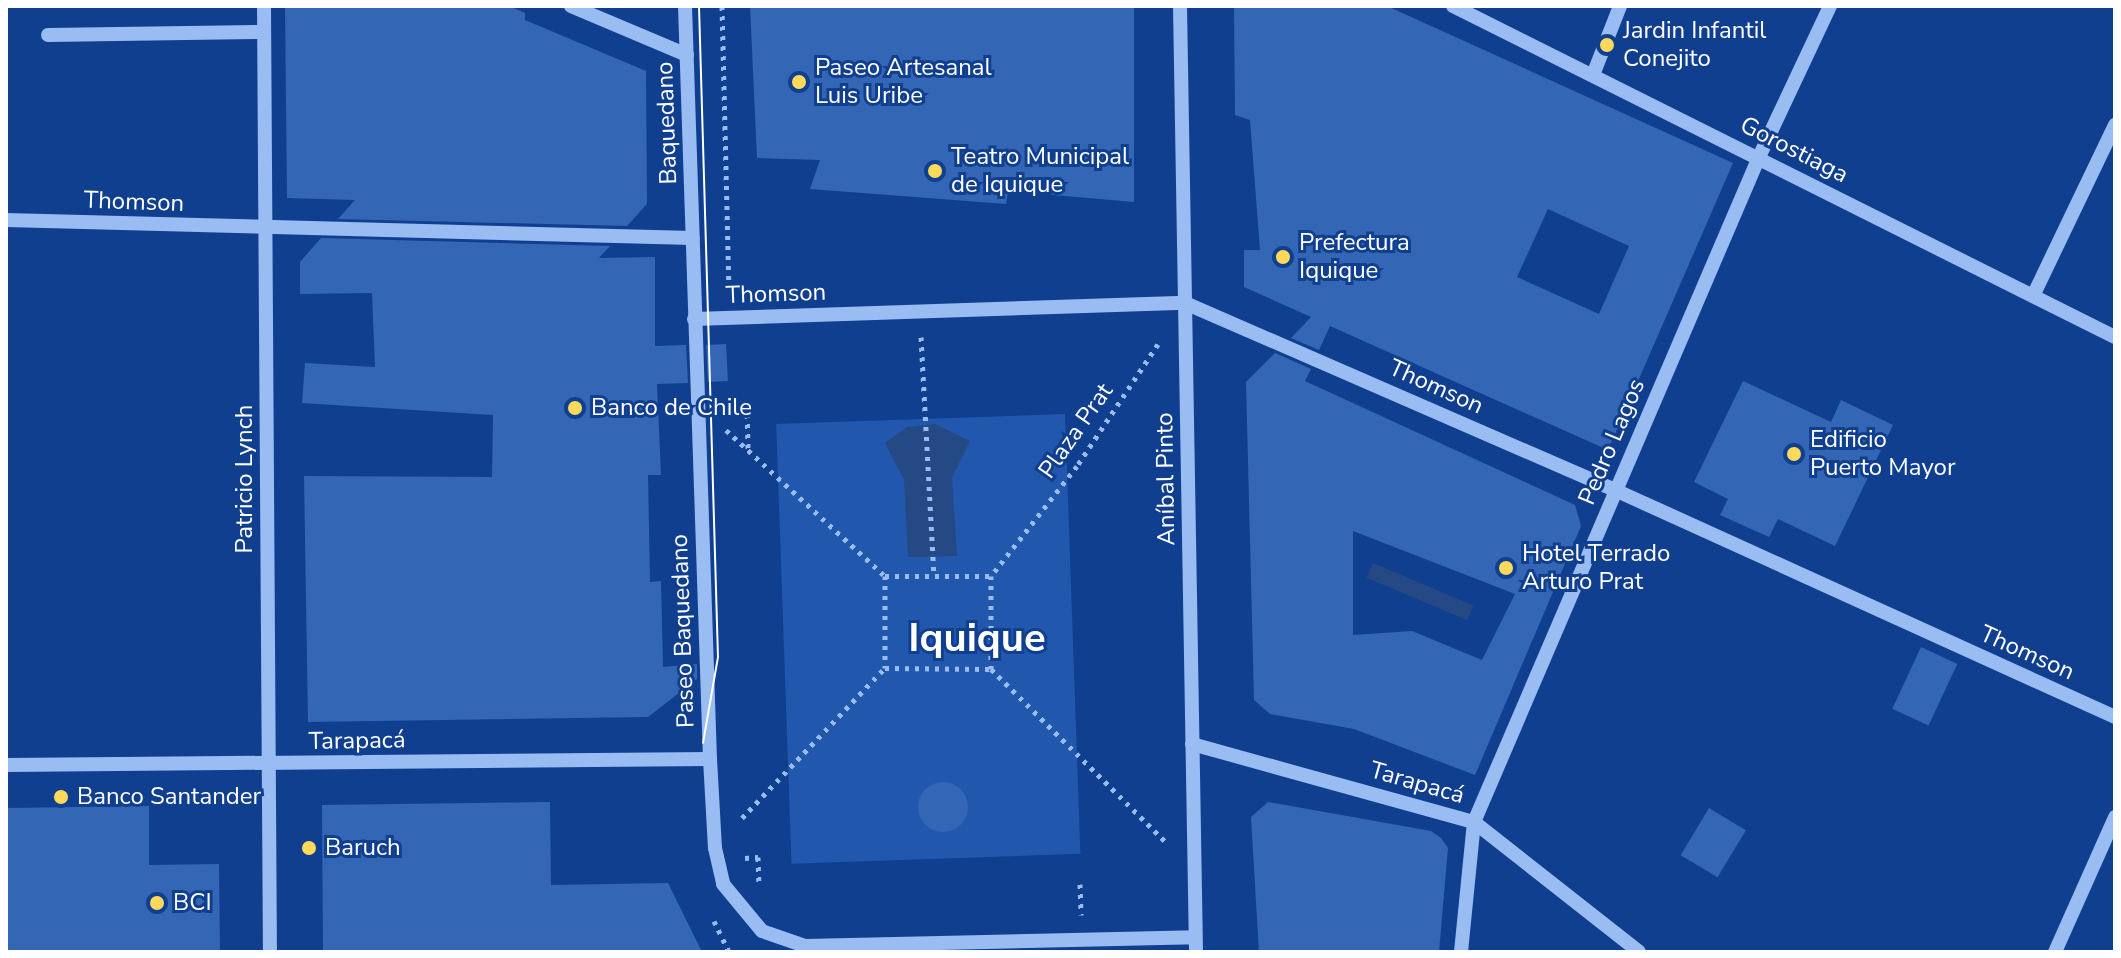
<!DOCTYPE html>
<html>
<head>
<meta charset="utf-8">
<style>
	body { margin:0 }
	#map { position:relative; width:2121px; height:958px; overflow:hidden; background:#103f8f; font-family:"Nunito Sans",sans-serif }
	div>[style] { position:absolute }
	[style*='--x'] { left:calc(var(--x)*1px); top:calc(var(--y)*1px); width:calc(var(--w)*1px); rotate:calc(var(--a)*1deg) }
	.green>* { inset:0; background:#2158ae; transform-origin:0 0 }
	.water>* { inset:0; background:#254984; transform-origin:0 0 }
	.building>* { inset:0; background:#3466b6; transform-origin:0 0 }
	.round { border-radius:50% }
	.path>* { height:5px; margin-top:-2.5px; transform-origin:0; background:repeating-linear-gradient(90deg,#99bcf3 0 4px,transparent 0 10px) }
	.minor>* { height:14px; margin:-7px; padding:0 7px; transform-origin:7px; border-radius:7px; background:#99bcf3 }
	.tram>* { height:2px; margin:-1px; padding:0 1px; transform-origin:1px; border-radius:1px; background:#fff }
	.dots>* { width:22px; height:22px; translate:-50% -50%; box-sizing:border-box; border:4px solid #103f8f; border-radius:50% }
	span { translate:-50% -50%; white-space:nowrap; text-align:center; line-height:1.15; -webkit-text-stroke:6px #103f8f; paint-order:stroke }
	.poi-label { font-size:24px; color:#fff }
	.left { translate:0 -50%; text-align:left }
	.street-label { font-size:24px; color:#fff }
	.town-label { font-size:40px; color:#fff; font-weight:700 }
	.frame { position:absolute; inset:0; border:8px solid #fff; pointer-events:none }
</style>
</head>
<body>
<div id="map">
	<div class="green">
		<div style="left:1065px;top:414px;width:440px;height:289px;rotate:88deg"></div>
	</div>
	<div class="water">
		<div style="clip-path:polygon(935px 424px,970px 441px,952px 478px,957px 556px,908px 557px,904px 480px,885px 443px,907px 427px)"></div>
		<div style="left:1373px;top:563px;width:109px;height:16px;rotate:23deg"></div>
	</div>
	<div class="building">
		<div style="clip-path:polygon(285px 6px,509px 6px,525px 13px,525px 20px,646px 71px,647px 204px,627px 226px,338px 219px,355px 200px,287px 198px)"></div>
		<div style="clip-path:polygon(750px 6px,1134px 6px,1134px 202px,1008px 191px,1006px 204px,810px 189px,820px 160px,757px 158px)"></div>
		<div style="clip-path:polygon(evenodd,1234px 6px,1387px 6px,1733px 163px,1608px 450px,1330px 326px,1319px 350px,1291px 338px,1311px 317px,1244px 287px,1244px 250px,1260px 250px,1250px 120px,1235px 115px,1234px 6px,1548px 209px,1629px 246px,1599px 314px,1517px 277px,1548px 209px)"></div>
		<div style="clip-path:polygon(321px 238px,610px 246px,599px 258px,655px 257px,655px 346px,686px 345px,688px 383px,657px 384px,661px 475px,648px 475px,650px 582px,661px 581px,663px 667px,697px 664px,697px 679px,648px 717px,308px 722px,304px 476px,492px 477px,493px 415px,302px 403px,305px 363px,375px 367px,372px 293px,300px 294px,300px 262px)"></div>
		<div style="left:726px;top:344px;width:37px;height:20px;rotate:87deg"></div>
		<div style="clip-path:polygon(evenodd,1275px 353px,1311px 369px,1305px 381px,1575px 505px,1581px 526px,1475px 775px,1354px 729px,1270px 714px,1254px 700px,1246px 382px,1275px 353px,1353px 531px,1515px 594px,1482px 660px,1412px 631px,1353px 635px,1353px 531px)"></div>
		<div style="clip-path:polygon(1743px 381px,1831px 422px,1841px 400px,1893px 425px,1835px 546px,1778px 519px,1769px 537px,1720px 515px,1728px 499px,1694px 482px)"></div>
		<div style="left:1921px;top:647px;width:40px;height:68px;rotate:25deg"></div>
		<div class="round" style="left:918px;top:782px;width:50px;height:50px"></div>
		<div style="clip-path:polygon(550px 802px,551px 885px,668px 883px,702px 952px,323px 952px,322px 805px)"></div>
		<div style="clip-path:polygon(1268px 802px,1431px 831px,1441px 838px,1448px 848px,1439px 952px,1259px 952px,1251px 817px)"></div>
		<div style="clip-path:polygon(149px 806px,149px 865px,219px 864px,220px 952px,6px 952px,6px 808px)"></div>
		<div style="left:1709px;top:808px;width:43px;height:55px;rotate:31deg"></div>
	</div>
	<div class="path">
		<div style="--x:722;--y:6;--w:286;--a:88.6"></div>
		<div style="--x:921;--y:337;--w:239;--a:86.9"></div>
		<div style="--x:1158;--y:344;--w:146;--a:123.6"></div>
		<div style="--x:1077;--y:466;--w:140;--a:128"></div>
		<div style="--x:991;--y:576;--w:93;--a:90"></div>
		<div style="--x:991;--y:669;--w:247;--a:44.7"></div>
		<div style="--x:747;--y:404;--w:45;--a:88.7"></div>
		<div style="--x:726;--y:430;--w:216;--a:42.6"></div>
		<div style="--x:885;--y:576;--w:106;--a:0"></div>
		<div style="--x:885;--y:576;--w:92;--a:90"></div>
		<div style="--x:885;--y:668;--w:106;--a:0.5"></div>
		<div style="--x:742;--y:818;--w:207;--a:-46.4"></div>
		<div style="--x:745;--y:858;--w:13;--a:-4"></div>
		<div style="--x:758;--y:857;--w:25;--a:88"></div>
		<div style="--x:1080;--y:884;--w:31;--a:88"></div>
		<div style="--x:714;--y:921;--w:34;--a:64"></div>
	</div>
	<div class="minor">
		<div style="--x:264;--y:6;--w:946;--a:89.64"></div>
		<div style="--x:571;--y:6;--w:126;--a:22.9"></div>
		<div style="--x:685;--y:6;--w:753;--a:88.1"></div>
		<div style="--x:710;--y:759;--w:89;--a:86.8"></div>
		<div style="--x:715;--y:848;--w:37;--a:77"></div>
		<div style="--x:723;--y:884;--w:61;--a:50.3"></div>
		<div style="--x:762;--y:931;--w:46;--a:19.2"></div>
		<div style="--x:805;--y:946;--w:390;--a:-1.3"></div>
		<div style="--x:1180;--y:6;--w:946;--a:89.03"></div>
		<div style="--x:1453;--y:6;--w:740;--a:26.57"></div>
		<div style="--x:48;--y:35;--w:216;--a:-0.8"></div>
		<div style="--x:1593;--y:75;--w:74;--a:-68.6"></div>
		<div style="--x:6;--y:220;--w:687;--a:1.5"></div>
		<div style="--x:2033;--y:296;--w:190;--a:-64.4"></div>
		<div style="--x:694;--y:319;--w:491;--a:-1.9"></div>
		<div style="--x:1185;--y:303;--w:469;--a:23.5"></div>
		<div style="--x:1615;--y:490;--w:549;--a:24.42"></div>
		<div style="--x:1192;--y:744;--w:293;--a:15.5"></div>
		<div style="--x:1474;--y:822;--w:210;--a:38.2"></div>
		<div style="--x:6;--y:765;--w:704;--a:-0.49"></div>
		<div style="--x:1461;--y:952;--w:131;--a:-84.3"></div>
		<div style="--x:1474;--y:822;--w:723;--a:-66.8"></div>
		<div style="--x:1759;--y:157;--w:167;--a:-64.8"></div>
		<div style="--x:2055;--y:952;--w:148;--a:-66"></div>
	</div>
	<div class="tram">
		<div style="--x:699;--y:6;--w:651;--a:88.33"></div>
		<div style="--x:718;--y:657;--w:87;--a:99.9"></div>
	</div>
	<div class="dots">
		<div style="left:1607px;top:45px;background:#ffda5a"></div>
		<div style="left:799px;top:82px;background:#ffda5a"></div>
		<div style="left:935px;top:171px;background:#ffda5a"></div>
		<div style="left:1283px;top:257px;background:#ffda5a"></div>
		<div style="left:575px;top:408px;background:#ffda5a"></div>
		<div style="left:1794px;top:454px;background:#ffda5a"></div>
		<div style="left:1506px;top:568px;background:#ffda5a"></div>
		<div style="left:61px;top:797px;background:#ffda5a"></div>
		<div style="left:309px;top:848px;background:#ffda5a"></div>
		<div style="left:157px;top:903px;background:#ffda5a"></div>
	</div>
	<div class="poi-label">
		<span class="left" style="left:1623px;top:45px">Jardin Infantil<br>Conejito</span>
		<span class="left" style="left:815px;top:82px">Paseo Artesanal<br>Luis Uribe</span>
		<span class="left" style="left:951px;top:171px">Teatro Municipal<br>de Iquique</span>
		<span class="left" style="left:1299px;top:257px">Prefectura<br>Iquique</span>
		<span class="left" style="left:591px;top:408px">Banco de Chile</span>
		<span class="left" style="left:1810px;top:454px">Edificio<br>Puerto Mayor</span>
		<span class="left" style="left:1522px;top:568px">Hotel Terrado<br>Arturo Prat</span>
		<span class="left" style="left:77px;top:797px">Banco Santander</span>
		<span class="left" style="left:325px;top:848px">Baruch</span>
		<span class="left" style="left:173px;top:903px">BCI</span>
	</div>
	<div class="street-label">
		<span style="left:667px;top:123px;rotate:-92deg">Baquedano</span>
		<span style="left:1794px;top:150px;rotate:27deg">Gorostiaga</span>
		<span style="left:134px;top:202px;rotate:2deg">Thomson</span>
		<span style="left:776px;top:294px;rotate:-2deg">Thomson</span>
		<span style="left:1436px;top:387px;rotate:24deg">Thomson</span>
		<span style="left:1076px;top:431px;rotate:-55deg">Plaza Prat</span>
		<span style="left:1612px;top:442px;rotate:-67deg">Pedro Lagos</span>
		<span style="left:245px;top:479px;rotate:-90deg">Patricio Lynch</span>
		<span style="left:1166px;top:479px;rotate:-91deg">Aníbal Pinto</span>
		<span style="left:683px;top:631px;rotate:-92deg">Paseo Baquedano</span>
		<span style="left:2027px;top:653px;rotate:24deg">Thomson</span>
		<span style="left:357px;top:741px;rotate:-1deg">Tarapacá</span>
		<span style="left:1417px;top:783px;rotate:16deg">Tarapacá</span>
	</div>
	<div class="town-label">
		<span style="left:977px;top:638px">Iquique</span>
	</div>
	<div class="frame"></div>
</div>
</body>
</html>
